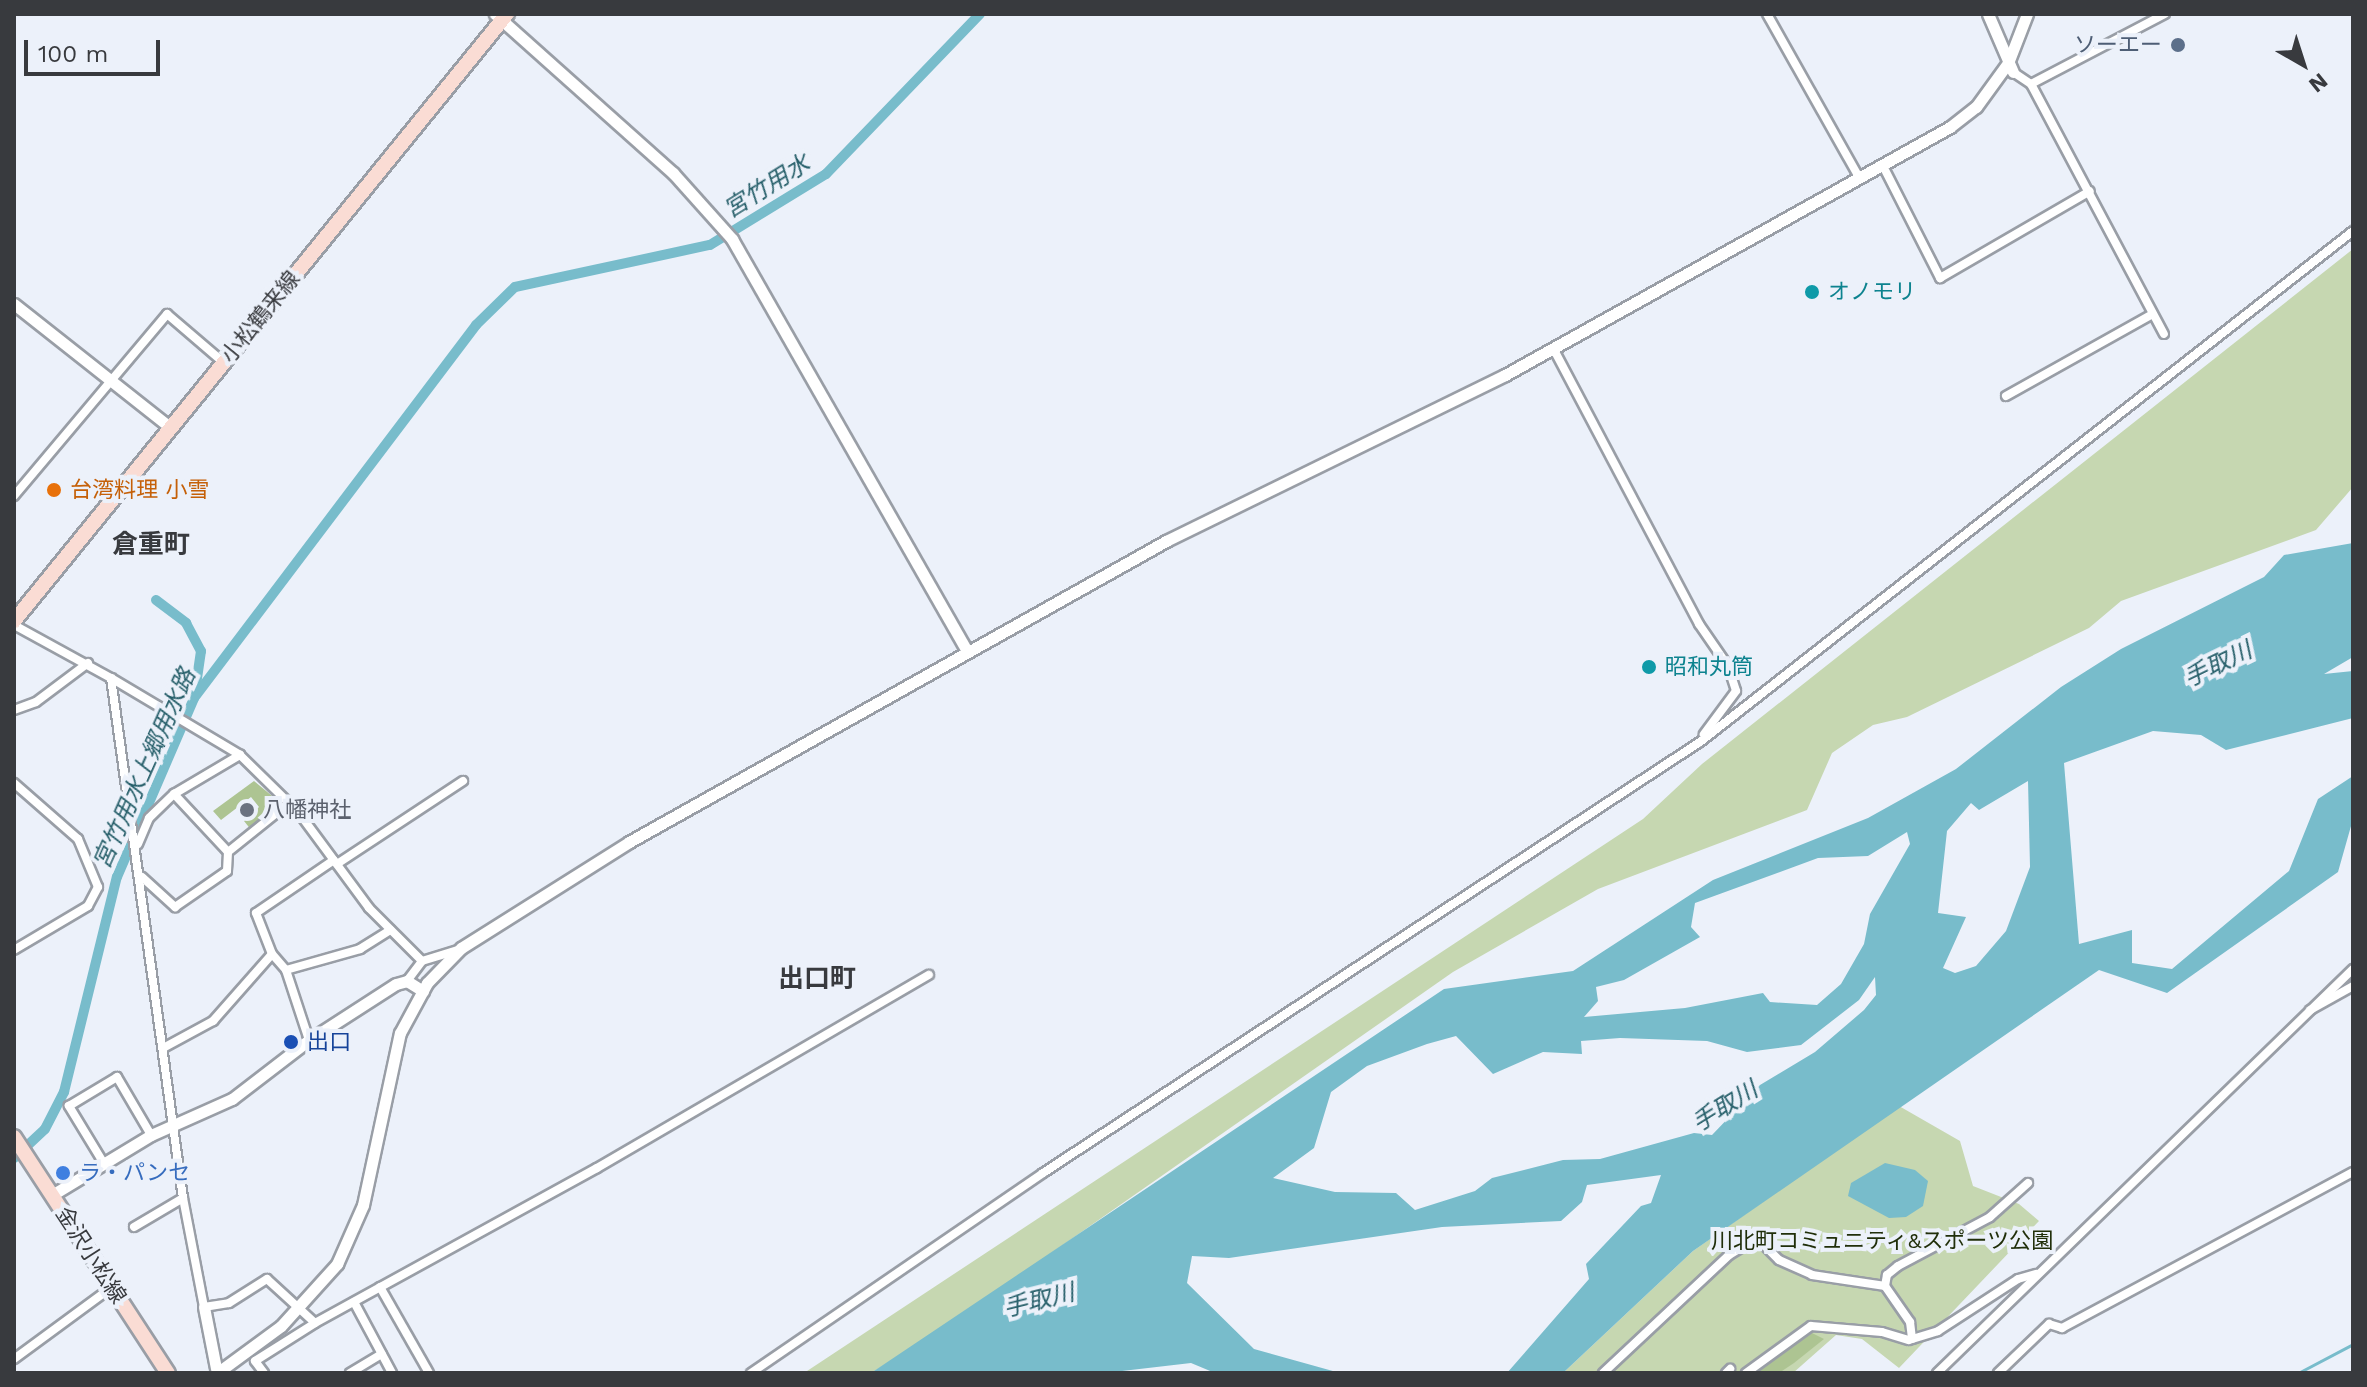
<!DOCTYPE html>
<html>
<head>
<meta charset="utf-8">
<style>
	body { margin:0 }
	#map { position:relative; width:2367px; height:1387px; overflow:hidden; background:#ecf1fa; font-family:"Work Sans","Noto Sans JP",sans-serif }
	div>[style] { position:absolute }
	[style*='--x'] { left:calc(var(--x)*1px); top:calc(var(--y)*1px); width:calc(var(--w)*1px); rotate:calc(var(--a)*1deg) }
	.green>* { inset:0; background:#c6d7b1 }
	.forest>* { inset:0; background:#adc492 }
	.water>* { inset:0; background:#78bccb }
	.stream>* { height:3px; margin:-1.5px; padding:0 1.5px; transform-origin:1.5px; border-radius:1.5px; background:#78bccb }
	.canal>* { height:10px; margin:-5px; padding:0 5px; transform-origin:5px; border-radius:5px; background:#78bccb }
	.roads { filter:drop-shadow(2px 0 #999ea6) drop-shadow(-2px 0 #999ea6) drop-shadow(0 2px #999ea6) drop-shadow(0 -2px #999ea6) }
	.minor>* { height:8px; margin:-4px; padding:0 4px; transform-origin:4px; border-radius:4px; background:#fff }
	.tertiary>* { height:11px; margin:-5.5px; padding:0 5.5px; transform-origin:5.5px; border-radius:5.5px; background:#fff }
	.primary>* { height:14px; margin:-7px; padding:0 7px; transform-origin:7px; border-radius:7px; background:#fadcd4 }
	.dots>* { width:22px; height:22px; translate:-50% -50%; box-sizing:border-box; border:4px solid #ecf1fa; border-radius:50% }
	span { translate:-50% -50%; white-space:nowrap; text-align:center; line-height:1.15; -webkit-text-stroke:8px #ecf1fa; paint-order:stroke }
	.service-label { font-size:22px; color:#4e5e75 }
	.right { translate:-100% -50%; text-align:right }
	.culture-label { font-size:22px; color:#0d838f }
	.left { translate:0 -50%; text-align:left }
	.street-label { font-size:22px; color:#383a3e }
	.food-label { font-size:22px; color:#c56008 }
	.worship-label { font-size:22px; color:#5b616d }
	.transit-label { font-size:22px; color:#164399 }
	.shop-label { font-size:22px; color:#366cbe }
	.park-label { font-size:22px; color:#212f0a }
	.water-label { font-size:24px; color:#255e69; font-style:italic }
	.quarter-label { font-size:26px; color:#383a3e; font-weight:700 }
	.frame { position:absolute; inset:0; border:16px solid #383a3e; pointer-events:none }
	.north { position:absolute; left:2263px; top:24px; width:80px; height:80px; -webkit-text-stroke:6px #ecf1fa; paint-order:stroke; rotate:141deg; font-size:22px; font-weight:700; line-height:32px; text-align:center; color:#383a3e }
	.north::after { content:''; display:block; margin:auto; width:28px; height:36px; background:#383a3e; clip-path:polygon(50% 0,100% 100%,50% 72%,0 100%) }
	.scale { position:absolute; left:24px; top:40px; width:136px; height:36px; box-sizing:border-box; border:4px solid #383a3e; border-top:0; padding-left:10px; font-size:24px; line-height:28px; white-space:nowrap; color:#383a3e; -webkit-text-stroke:6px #ecf1fa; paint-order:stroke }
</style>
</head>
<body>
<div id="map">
	<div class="green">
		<div style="clip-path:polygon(2353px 249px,2353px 487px,2316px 530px,2121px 601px,2089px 628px,1907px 717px,1873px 725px,1832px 753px,1807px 810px,1598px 889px,1453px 972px,937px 1333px,871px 1373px,804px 1373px,1643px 819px,1702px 764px)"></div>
		<div style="clip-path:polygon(1899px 1106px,1960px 1141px,1973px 1186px,2019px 1204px,2039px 1221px,1899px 1368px,1862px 1339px,1836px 1335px,1793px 1373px,1563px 1373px,1693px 1251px)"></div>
	</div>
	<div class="forest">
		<div style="clip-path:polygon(254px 781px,283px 805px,252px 831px,244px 821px,259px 807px,251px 797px,221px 820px,213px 811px)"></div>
		<div style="clip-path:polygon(1812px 1333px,1824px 1339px,1794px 1363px,1779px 1373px,1755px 1373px)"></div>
	</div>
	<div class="water">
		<div style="clip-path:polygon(evenodd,2353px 543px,2353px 657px,2324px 674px,2353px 671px,2353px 718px,2226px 750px,2201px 735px,2153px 731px,2064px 763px,2079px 944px,2132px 930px,2132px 963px,2172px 969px,2289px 871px,2318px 799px,2353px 776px,2353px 819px,2338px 872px,2167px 993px,2099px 970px,1693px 1251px,1563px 1373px,1507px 1373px,1589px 1279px,1586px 1264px,1641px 1206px,1651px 1203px,1661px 1175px,1587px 1185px,1582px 1202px,1561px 1221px,1442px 1227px,1229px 1258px,1192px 1256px,1187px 1283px,1254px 1349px,1340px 1373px,1215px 1373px,1191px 1363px,1105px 1373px,871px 1373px,1444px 989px,1573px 971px,1713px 880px,1868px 818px,1956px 769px,2061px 687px,2121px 649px,2264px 577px,2284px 555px,2353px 543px,2028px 781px,2030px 867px,2006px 931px,1976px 966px,1955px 973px,1943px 968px,1966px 917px,1938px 913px,1947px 831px,1971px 803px,1979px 810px,2028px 781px,2353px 543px,1907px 832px,1910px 844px,1870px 914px,1864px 944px,1841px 984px,1817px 1005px,1770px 1002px,1763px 993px,1685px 1008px,1584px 1017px,1598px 1001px,1596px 987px,1624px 980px,1700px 937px,1691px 927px,1695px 903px,1818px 858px,1868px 856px,1907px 832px,2353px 543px,1875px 977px,1876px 995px,1864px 1010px,1815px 1052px,1760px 1085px,1712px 1135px,1694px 1133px,1600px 1159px,1563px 1160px,1492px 1178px,1475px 1191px,1415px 1210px,1396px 1193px,1335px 1192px,1273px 1178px,1314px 1148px,1331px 1092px,1367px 1066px,1427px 1044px,1456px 1036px,1493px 1074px,1543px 1052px,1582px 1054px,1581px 1041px,1620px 1038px,1707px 1041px,1747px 1052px,1801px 1045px,1859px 1000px,1875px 977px)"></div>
		<div style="clip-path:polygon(1885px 1163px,1915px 1170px,1928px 1181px,1923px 1206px,1906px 1217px,1889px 1218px,1848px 1196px,1851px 1183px)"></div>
	</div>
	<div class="stream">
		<div style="--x:2298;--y:1373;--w:62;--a:-27.8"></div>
	</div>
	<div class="canal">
		<div style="--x:156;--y:600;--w:38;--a:37"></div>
		<div style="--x:186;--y:623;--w:32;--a:62"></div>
		<div style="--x:201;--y:651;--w:41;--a:98.3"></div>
		<div style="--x:14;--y:1158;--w:42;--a:-43.1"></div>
		<div style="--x:45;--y:1129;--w:42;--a:-62.8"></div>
		<div style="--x:64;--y:1092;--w:221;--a:-76.2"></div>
		<div style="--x:117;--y:877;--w:195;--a:-66.7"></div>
		<div style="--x:194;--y:698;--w:468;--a:-52.9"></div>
		<div style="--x:476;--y:325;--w:54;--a:-44.3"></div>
		<div style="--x:515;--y:287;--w:199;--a:-12.2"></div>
		<div style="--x:710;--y:245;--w:136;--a:-31.5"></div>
		<div style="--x:826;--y:174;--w:222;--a:-46.1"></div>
	</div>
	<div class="roads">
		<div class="minor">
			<div style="--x:1767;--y:14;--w:189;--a:60.6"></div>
			<div style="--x:2013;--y:72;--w:22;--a:34"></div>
			<div style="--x:2031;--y:84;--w:283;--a:62"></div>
			<div style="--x:2031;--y:84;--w:151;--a:-27.6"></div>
			<div style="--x:1883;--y:166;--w:126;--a:63"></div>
			<div style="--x:1940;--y:278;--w:173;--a:-30.1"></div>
			<div style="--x:1553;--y:348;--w:312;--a:62.1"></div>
			<div style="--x:1699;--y:624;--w:51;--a:55.4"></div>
			<div style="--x:1728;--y:666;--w:26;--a:72"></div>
			<div style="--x:1736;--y:691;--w:54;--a:126.7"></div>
			<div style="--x:2006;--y:396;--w:168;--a:-29.2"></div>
			<div style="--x:14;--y:496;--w:238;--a:-49.9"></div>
			<div style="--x:167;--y:314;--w:74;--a:40.6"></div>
			<div style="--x:14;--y:625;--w:111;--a:28.7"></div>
			<div style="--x:111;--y:678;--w:525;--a:82.12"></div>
			<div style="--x:183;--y:1198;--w:111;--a:79.1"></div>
			<div style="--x:204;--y:1307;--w:25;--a:-9"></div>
			<div style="--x:229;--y:1303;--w:45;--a:-32.3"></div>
			<div style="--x:267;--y:1279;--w:65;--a:42.5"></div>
			<div style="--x:315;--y:1323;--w:322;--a:-28.8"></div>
			<div style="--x:597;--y:1168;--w:384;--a:-30.2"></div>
			<div style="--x:111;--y:678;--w:150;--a:30.8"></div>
			<div style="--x:240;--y:755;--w:83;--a:44.5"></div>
			<div style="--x:299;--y:813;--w:118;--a:53.6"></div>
			<div style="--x:369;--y:908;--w:75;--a:45"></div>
			<div style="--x:422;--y:961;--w:38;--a:-17"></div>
			<div style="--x:14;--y:710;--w:23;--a:-20"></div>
			<div style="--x:36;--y:702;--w:65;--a:-36.9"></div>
			<div style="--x:14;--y:783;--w:85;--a:41.2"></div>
			<div style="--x:78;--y:839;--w:52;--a:67.4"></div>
			<div style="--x:98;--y:887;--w:21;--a:118"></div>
			<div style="--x:88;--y:906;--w:86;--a:149.3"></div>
			<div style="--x:174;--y:794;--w:79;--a:47"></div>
			<div style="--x:138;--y:844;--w:28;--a:-67"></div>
			<div style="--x:149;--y:818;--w:35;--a:-44"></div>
			<div style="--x:174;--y:794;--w:77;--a:-30.6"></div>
			<div style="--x:337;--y:864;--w:151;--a:-33.4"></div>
			<div style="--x:142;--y:877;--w:45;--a:42.3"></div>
			<div style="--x:175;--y:907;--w:63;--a:-34.7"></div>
			<div style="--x:227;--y:871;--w:19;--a:-87"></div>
			<div style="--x:228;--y:852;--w:78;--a:-38.8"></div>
			<div style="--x:286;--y:970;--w:77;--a:-15.8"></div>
			<div style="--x:360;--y:949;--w:36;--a:-32"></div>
			<div style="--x:407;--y:981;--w:25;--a:-53"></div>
			<div style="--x:2310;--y:1010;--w:49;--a:-29.2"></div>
			<div style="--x:309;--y:1040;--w:74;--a:-108.2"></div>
			<div style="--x:286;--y:970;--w:21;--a:-131"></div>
			<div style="--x:272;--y:954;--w:44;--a:-111.3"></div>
			<div style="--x:256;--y:913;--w:94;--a:-34.2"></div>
			<div style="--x:165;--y:1047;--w:55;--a:-28.4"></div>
			<div style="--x:213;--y:1021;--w:89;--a:-48.6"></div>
			<div style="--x:103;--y:1162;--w:66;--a:-121.3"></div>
			<div style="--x:69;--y:1106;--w:56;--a:-31.1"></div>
			<div style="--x:117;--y:1077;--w:67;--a:59.6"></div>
			<div style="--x:134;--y:1227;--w:57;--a:-30.6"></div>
			<div style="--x:1885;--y:1286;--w:11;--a:-80"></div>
			<div style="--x:1887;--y:1275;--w:14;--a:-39"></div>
			<div style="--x:1898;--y:1266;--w:104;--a:-28"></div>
			<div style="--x:1990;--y:1217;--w:51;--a:-41.8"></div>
			<div style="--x:380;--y:1287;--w:99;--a:60.3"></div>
			<div style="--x:354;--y:1302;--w:81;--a:61.8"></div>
			<div style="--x:14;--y:1359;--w:122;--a:-36.3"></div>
			<div style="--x:264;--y:1373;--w:15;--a:-127"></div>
			<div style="--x:255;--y:1361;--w:71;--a:-32.3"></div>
			<div style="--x:350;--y:1373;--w:37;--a:-31"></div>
			<div style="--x:751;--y:1373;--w:354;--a:-34.4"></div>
			<div style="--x:1043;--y:1173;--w:786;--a:-33.27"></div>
			<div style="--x:1700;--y:742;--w:829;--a:-38.04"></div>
			<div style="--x:1603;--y:1373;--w:173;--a:-43.1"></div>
			<div style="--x:1729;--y:1255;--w:23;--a:-31"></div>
			<div style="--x:1749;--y:1243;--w:15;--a:8"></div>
			<div style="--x:1764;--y:1245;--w:21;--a:45"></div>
			<div style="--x:1779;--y:1260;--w:36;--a:24"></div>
			<div style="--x:1812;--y:1275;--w:74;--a:8.6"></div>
			<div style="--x:1885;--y:1286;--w:44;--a:55.2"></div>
			<div style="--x:1910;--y:1322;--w:17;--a:83"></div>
			<div style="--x:1726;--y:1373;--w:6;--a:-45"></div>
			<div style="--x:1746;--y:1373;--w:80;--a:-35.9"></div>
			<div style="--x:1811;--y:1326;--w:71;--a:4.8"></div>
			<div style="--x:1882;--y:1332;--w:28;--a:17"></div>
			<div style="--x:1909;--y:1340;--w:30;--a:-17"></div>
			<div style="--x:1938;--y:1331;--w:95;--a:-33"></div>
			<div style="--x:2018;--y:1279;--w:19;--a:-16"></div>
			<div style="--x:1937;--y:1373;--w:580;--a:-44.16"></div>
			<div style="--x:1998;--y:1373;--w:71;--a:-43.9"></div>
			<div style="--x:2049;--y:1324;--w:14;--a:17"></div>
			<div style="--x:2062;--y:1328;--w:330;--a:-28.2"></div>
		</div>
		<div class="tertiary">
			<div style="--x:495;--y:14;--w:239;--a:41.8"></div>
			<div style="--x:673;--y:173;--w:89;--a:48.2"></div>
			<div style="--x:732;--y:239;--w:474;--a:60.3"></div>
			<div style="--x:1988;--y:14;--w:63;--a:66.7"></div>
			<div style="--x:14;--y:304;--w:200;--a:38.3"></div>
			<div style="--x:52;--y:1195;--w:116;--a:-31.2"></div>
			<div style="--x:151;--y:1135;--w:89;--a:-24"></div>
			<div style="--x:232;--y:1099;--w:97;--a:-37.5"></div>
			<div style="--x:309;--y:1040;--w:103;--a:-32.8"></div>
			<div style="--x:396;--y:984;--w:11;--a:-15"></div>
			<div style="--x:407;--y:981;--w:19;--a:32"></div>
			<div style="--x:204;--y:1307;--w:67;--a:78.9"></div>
			<div style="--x:217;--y:1373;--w:79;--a:-36.3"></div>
			<div style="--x:281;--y:1326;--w:84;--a:-47.9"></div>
			<div style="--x:337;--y:1264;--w:64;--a:-66.2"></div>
			<div style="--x:363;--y:1205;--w:176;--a:-77.9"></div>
			<div style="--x:400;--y:1033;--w:57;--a:-61.6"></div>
			<div style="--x:427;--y:983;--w:49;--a:-45.8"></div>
			<div style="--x:461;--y:948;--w:199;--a:-32.2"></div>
			<div style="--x:629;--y:842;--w:616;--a:-29.27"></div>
			<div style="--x:1166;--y:541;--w:377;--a:-26.1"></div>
			<div style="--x:1505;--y:375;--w:509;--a:-29.13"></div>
			<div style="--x:1950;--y:127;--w:33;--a:-38"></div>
			<div style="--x:1976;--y:107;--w:54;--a:-54"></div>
			<div style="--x:2008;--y:63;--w:53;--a:-68.8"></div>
		</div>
		<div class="primary">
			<div style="--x:14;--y:621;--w:782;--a:-50.92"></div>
			<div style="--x:14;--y:1137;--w:282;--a:56.9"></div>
		</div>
	</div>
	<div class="dots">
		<div style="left:2178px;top:45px;background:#5c6f8a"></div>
		<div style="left:1812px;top:292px;background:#0f9aa8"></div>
		<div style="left:54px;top:490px;background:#e8710a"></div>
		<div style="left:1649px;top:667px;background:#0f9aa8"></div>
		<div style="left:247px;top:810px;background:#6b7280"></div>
		<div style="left:291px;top:1042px;background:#1a4fb4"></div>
		<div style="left:63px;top:1173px;background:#3f7fe0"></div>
	</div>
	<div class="service-label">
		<span class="right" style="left:2162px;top:45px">ソーエー</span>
	</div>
	<div class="culture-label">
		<span class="left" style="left:1828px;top:292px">オノモリ</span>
		<span class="left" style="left:1665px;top:667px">昭和丸筒</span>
	</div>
	<div class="street-label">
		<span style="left:260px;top:317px;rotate:-51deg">小松鶴来線</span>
		<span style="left:91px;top:1255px;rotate:57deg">金沢小松線</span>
	</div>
	<div class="food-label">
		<span class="left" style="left:70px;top:490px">台湾料理 小雪</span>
	</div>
	<div class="worship-label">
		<span class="left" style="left:263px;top:810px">八幡神社</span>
	</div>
	<div class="transit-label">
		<span class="left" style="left:307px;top:1042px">出口</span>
	</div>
	<div class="shop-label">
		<span class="left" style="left:79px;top:1173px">ラ・パンセ</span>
	</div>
	<div class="park-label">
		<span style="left:1882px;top:1241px">川北町コミュニティ&amp;スポーツ公園</span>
	</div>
	<div class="water-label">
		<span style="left:767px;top:187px;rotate:-32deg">宮竹用水</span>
		<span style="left:2218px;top:665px;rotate:-26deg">手取川</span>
		<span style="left:145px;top:769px;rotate:-66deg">宮竹用水上郷用水路</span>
		<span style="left:1725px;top:1107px;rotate:-32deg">手取川</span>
		<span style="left:1039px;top:1301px;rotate:-14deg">手取川</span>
	</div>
	<div class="quarter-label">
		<span style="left:151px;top:545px">倉重町</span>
		<span style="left:817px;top:979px">出口町</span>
	</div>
	<div class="frame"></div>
	<div class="north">N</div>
	<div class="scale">100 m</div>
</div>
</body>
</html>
